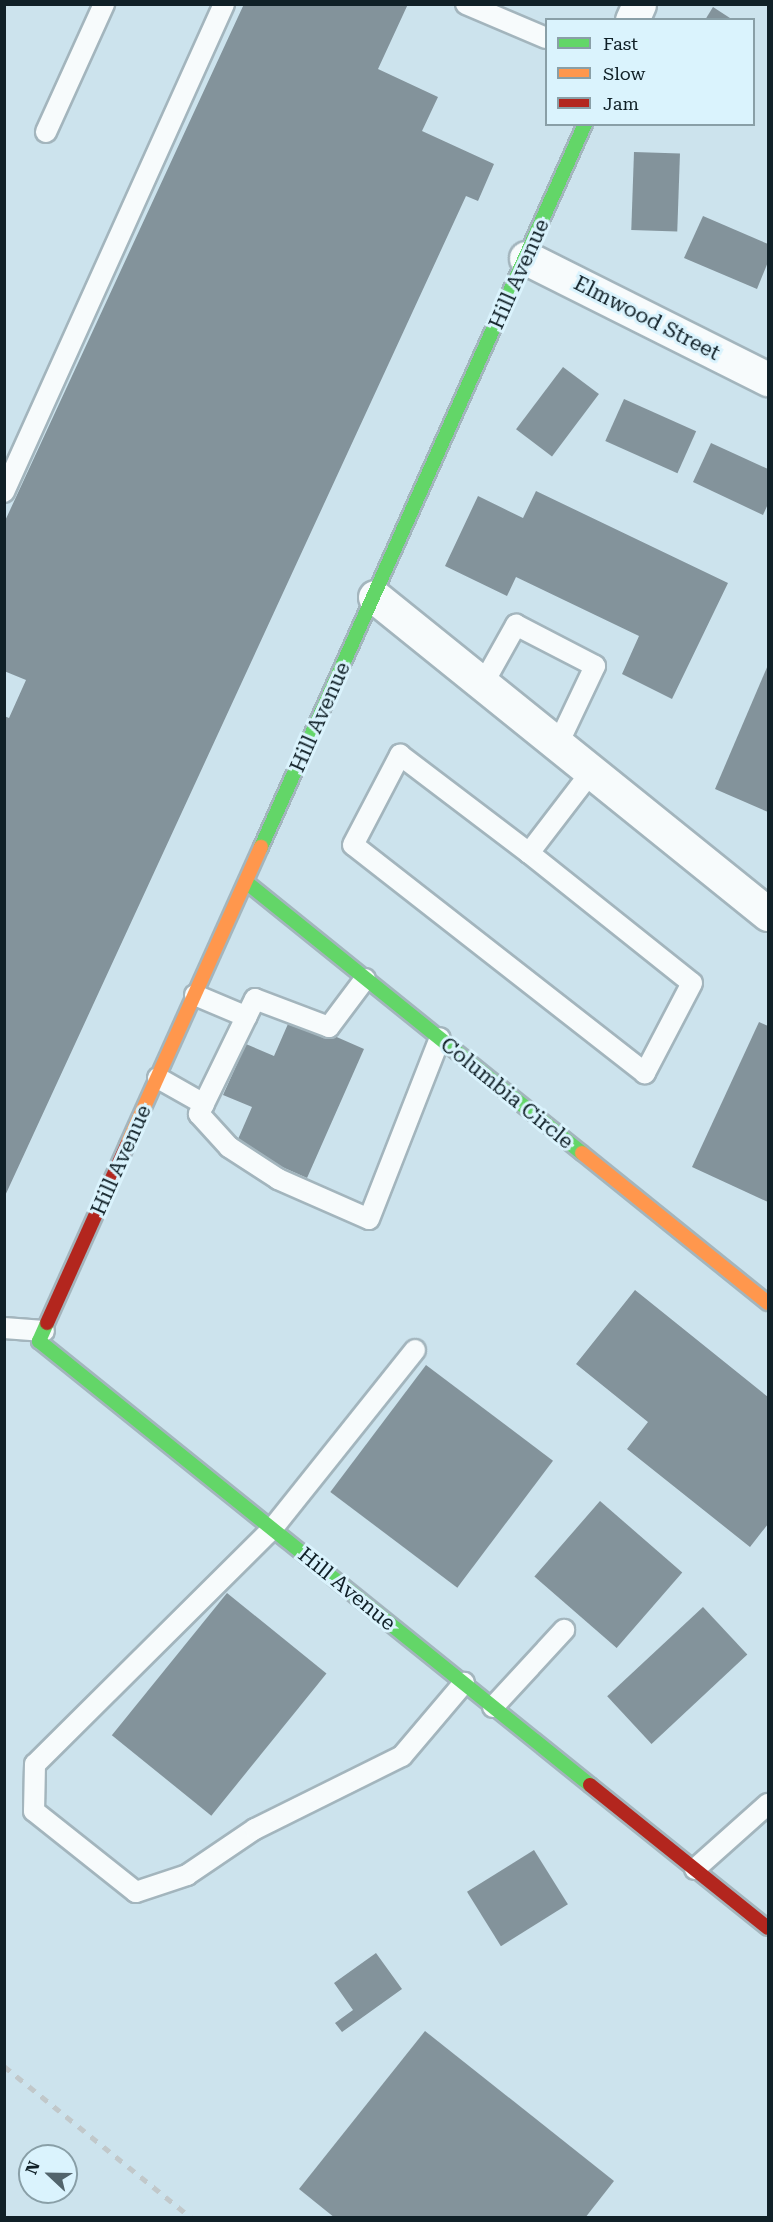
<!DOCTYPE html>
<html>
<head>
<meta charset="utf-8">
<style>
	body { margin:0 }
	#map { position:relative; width:773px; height:2222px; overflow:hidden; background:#cce3ed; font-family:"Roboto Serif",serif }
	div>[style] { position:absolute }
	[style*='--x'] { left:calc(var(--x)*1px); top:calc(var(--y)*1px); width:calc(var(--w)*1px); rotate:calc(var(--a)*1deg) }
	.building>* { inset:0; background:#83939b; transform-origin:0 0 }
	.roads { filter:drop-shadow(2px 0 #a3b5bd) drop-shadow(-2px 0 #a3b5bd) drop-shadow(0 2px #a3b5bd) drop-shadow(0 -2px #a3b5bd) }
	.lane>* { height:20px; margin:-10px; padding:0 10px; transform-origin:10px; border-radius:10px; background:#f7fbfc }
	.street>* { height:33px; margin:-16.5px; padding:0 16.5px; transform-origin:16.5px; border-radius:16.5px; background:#f7fbfc }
	.fast>* { height:14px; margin:-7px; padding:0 7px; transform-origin:7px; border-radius:7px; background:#63d668 }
	.slow>* { height:14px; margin:-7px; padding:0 7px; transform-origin:7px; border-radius:7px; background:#ff974d }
	.jam>* { height:14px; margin:-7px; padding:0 7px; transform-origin:7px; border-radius:7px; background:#b3261e }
	.rail>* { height:4.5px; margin-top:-2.25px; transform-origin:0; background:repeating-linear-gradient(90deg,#c1c8ca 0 8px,transparent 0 16px) }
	span { translate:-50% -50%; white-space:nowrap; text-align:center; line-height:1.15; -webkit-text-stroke:6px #daf3fd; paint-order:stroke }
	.street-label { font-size:21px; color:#102027 }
	.frame { position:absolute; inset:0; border:6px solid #102027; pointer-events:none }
	.legend { position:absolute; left:545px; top:18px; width:210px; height:108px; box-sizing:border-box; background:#daf3fd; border:2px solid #899fa7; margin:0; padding:8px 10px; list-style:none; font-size:18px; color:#102027 }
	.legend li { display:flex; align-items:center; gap:12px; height:30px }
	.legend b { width:30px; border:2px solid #899fa7 }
	.north { position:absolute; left:18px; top:2144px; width:60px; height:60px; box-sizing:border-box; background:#daf3fd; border:2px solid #899fa7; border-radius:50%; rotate:292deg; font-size:16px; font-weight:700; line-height:24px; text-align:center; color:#102027 }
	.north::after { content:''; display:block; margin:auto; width:21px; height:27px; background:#52646c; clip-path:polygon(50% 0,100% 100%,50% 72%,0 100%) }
</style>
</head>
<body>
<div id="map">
	<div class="building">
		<div style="clip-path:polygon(244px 4px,408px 4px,378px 69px,438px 97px,422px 131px,494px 164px,478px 201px,466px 196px,4px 1198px,4px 716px,9px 718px,26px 680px,4px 671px,4px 523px)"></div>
		<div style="clip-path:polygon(713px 7px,733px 20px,705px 20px)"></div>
		<div style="left:634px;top:152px;width:46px;height:78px;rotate:2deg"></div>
		<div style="clip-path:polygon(703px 216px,768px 244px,768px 262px,757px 289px,684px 258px)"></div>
		<div style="left:563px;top:367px;width:45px;height:78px;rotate:37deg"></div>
		<div style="left:624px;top:399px;width:79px;height:46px;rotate:24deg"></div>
		<div style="clip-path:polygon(711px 443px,768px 469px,768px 504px,763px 515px,693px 482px)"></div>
		<div style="clip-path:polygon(536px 491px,728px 583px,672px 699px,622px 674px,639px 636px,516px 577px,507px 596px,445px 566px,478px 496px,523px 518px)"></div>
		<div style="clip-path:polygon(768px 665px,768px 812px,715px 789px)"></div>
		<div style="clip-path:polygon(291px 1017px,364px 1049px,307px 1178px,235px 1146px,252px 1107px,223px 1095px,246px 1044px,274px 1056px)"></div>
		<div style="clip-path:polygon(759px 1022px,768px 1026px,768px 1202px,692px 1167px)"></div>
		<div style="clip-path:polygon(635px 1290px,768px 1397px,768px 1524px,750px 1547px,627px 1449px,648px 1422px,576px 1364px)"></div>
		<div style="left:426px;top:1365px;width:159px;height:159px;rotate:37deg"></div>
		<div style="left:600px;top:1501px;width:109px;height:100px;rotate:41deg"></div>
		<div style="left:227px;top:1593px;width:128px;height:183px;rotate:39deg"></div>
		<div style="left:703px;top:1607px;width:65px;height:131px;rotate:47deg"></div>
		<div style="left:534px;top:1850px;width:64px;height:79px;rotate:58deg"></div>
		<div style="clip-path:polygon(376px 1953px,402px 1989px,342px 2032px,335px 2023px,353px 2010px,334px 1983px)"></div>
		<div style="clip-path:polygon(425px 2031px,614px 2181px,585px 2218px,335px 2218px,299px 2189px)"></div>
	</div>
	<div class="roads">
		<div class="lane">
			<div style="--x:466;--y:4;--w:87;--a:23"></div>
			<div style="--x:46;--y:132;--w:141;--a:-65.6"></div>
			<div style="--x:4;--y:492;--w:535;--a:-65.73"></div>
			<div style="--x:483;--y:684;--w:68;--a:-60.8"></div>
			<div style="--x:516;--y:625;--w:89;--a:27.4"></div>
			<div style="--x:595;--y:666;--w:86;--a:115.4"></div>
			<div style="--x:529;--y:853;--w:208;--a:38.6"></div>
			<div style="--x:692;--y:983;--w:102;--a:117.6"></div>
			<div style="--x:645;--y:1073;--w:370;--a:-142"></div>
			<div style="--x:353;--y:845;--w:102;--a:-62.4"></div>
			<div style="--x:400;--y:755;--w:162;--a:37.2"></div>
			<div style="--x:529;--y:853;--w:103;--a:-52.5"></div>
			<div style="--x:365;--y:979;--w:60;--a:126.9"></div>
			<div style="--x:329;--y:1027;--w:79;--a:-159.3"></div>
			<div style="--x:255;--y:999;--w:128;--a:116"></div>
			<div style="--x:199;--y:1114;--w:45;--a:47.7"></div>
			<div style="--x:229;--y:1147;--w:59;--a:33.1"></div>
			<div style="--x:278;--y:1179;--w:99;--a:23.7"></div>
			<div style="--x:369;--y:1219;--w:194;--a:-68.6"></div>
			<div style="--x:195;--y:995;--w:56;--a:22.9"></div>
			<div style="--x:158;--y:1078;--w:53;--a:29.5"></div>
			<div style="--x:4;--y:1328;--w:40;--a:4.3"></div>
			<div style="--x:415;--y:1350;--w:229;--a:128.6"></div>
			<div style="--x:272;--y:1529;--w:334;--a:135.2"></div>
			<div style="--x:35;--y:1764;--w:47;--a:91.2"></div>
			<div style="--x:34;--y:1811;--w:130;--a:38.5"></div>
			<div style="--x:136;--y:1892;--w:54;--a:-18.4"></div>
			<div style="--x:187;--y:1875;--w:82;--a:-34.1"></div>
			<div style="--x:255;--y:1829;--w:164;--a:-26.4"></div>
			<div style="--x:402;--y:1756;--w:96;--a:-49.7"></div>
			<div style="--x:493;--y:1707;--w:105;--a:-47.3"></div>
			<div style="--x:695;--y:1869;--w:98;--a:-41.7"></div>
		</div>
		<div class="street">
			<div style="--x:632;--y:20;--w:17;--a:-66"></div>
			<div style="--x:526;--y:258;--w:271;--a:26.6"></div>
			<div style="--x:375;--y:597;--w:505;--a:38.89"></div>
		</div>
		<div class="fast">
			<div style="--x:261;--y:847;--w:792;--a:-65.86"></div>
			<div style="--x:246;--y:882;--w:432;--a:38.9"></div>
			<div style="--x:47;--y:1323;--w:20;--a:114"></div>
			<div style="--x:39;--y:1341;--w:708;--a:38.86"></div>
		</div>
		<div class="slow">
			<div style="--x:127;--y:1145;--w:327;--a:-65.8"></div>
			<div style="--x:582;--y:1153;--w:239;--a:38.9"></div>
		</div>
		<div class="jam">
			<div style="--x:47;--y:1323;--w:195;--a:-65.8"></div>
			<div style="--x:590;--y:1785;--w:228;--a:38.8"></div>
		</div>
	</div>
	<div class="rail">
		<div style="--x:4;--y:2066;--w:242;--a:39"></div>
	</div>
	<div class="street-label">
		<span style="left:519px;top:274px;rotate:-66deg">Hill Avenue</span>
		<span style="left:647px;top:318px;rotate:27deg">Elmwood Street</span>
		<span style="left:320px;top:717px;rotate:-66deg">Hill Avenue</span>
		<span style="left:507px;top:1093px;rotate:39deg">Columbia Circle</span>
		<span style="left:121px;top:1160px;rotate:-66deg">Hill Avenue</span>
		<span style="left:347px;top:1589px;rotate:39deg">Hill Avenue</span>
	</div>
	<div class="frame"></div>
	<ul class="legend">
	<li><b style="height:8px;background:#63d668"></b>Fast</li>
	<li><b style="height:8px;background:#ff974d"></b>Slow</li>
	<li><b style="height:8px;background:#b3261e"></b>Jam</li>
	</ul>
	<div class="north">N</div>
</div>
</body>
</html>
